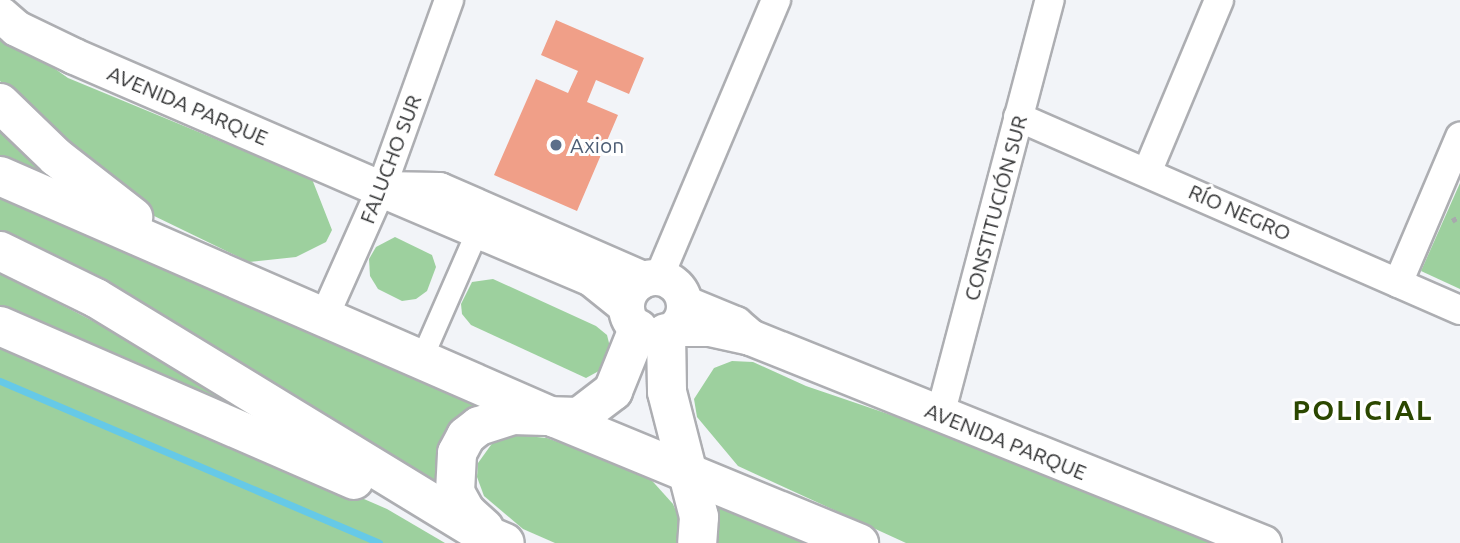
<!DOCTYPE html>
<html>
<head>
<meta charset="utf-8">
<style>
	body { margin:0 }
	#map { position:relative; width:1460px; height:543px; overflow:hidden; background:#f2f4f8; font-family:Ubuntu,sans-serif }
	div>[style] { position:absolute }
	[style*='--x'] { left:calc(var(--x)*1px); top:calc(var(--y)*1px); width:calc(var(--w)*1px); rotate:calc(var(--a)*1deg) }
	.green>* { inset:0; background:#9dd09e }
	.stream>* { height:7px; margin:-3.5px; padding:0 3.5px; transform-origin:3.5px; border-radius:3.5px; background:#66c9e7 }
	.building>* { inset:0; background:#f09f88 }
	.path>* { height:4.5px; margin-top:-2.25px; transform-origin:0; background:repeating-linear-gradient(90deg,#a7a9ac 0 5px,transparent 0 10px) }
	.roads { filter:drop-shadow(2px 0 #adaeb2) drop-shadow(-2px 0 #adaeb2) drop-shadow(0 2px #adaeb2) drop-shadow(0 -2px #adaeb2) }
	.pedestrian>* { height:21px; margin:-10.5px; padding:0 10.5px; transform-origin:10.5px; border-radius:10.5px; background:#fff }
	.minor>* { height:28px; margin:-14px; padding:0 14px; transform-origin:14px; border-radius:14px; background:#fff }
	.tertiary>* { height:35px; margin:-17.5px; padding:0 17.5px; transform-origin:17.5px; border-radius:17.5px; background:#fff }
	.tertiary>.ring { margin:-17.5px; padding:0; box-sizing:content-box; background:none; border:35px solid #fff; border-radius:50% }
	.trunk>* { height:38px; margin:-19px; padding:0 19px; transform-origin:19px; border-radius:19px; background:#fff }
	.dots>* { width:19px; height:19px; translate:-50% -50%; box-sizing:border-box; border:4px solid #fff; border-radius:50% }
	span { translate:-50% -50%; white-space:nowrap; text-align:center; line-height:1.15; -webkit-text-stroke:6px #fff; paint-order:stroke }
	.street-label { font-size:21px; color:#323334 }
	.service-label { font-size:21px; color:#4e5e75 }
	.left { translate:0 -50%; text-align:left }
	.district-label { font-size:28px; color:#2b4700; font-weight:700; letter-spacing:2px }
</style>
</head>
<body>
<div id="map">
	<div class="green">
		<div style="clip-path:polygon(0 30px,68px 78px,312px 179px,332px 230px,326px 242px,296px 257px,249px 262px,148px 213px,34px 117px,0 81px)"></div>
		<div style="clip-path:polygon(0 115px,47px 174px,41px 177px,0 161px)"></div>
		<div style="clip-path:polygon(1460px 183px,1460px 289px,1421px 271px)"></div>
		<div style="clip-path:polygon(0 195px,483px 403px,442px 492px,0 235px)"></div>
		<div style="clip-path:polygon(395px 237px,432px 255px,436px 267px,427px 291px,416px 299px,402px 301px,378px 289px,370px 276px,369px 259px,376px 247px)"></div>
		<div style="clip-path:polygon(0 273px,147px 349px,249px 416px,0 313px)"></div>
		<div style="clip-path:polygon(493px 279px,596px 326px,607px 335px,612px 355px,608px 366px,586px 378px,471px 325px,462px 314px,461px 304px,472px 282px)"></div>
		<div style="clip-path:polygon(0 341px,387px 509px,445px 543px,0 543px)"></div>
		<div style="clip-path:polygon(732px 361px,753px 362px,806px 386px,941px 432px,1220px 543px,906px 543px,738px 466px,697px 417px,694px 399px,714px 368px)"></div>
		<div style="clip-path:polygon(516px 435px,547px 438px,646px 474px,673px 504px,680px 520px,678px 543px,555px 543px,523px 529px,484px 496px,477px 477px,478px 463px,496px 438px)"></div>
		<div style="clip-path:polygon(711px 500px,814px 543px,713px 543px)"></div>
	</div>
	<div class="stream">
		<div style="--x:0;--y:381;--w:412;--a:23.1"></div>
	</div>
	<div class="building">
		<div style="clip-path:polygon(556px 20px,644px 58px,629px 94px,596px 80px,587px 102px,618px 115px,577px 211px,494px 175px,536px 79px,568px 93px,578px 71px,541px 55px)"></div>
	</div>
	<div class="path">
		<div style="--x:1452;--y:221;--w:9;--a:-32"></div>
	</div>
	<div class="roads">
		<div class="pedestrian">
			<div style="--x:421;--y:359;--w:140;--a:-66.4"></div>
		</div>
		<div class="minor">
			<div style="--x:1018;--y:117;--w:482;--a:23.6"></div>
			<div style="--x:1148;--y:170;--w:184;--a:-67.3"></div>
			<div style="--x:659;--y:277;--w:301;--a:-67.1"></div>
			<div style="--x:1398;--y:283;--w:159;--a:-67"></div>
			<div style="--x:325;--y:315;--w:138;--a:-66"></div>
			<div style="--x:381;--y:189;--w:201;--a:-70.2"></div>
			<div style="--x:940;--y:415;--w:429;--a:-75.2"></div>
		</div>
		<div class="tertiary">
			<div style="--x:0;--y:14;--w:21;--a:41"></div>
			<div style="--x:16;--y:28;--w:64;--a:25.8"></div>
			<div style="--x:74;--y:56;--w:335;--a:23.4"></div>
			<div class="ring" style="left:626px;top:277px;width:23px;height:23px"></div>
			<div style="--x:626;--y:306;--w:45;--a:-141.3"></div>
			<div style="--x:591;--y:278;--w:228;--a:-157"></div>
			<div style="--x:381;--y:189;--w:58;--a:1"></div>
			<div style="--x:439;--y:190;--w:223;--a:23.6"></div>
			<div style="--x:674;--y:328;--w:35;--a:0"></div>
			<div style="--x:709;--y:328;--w:42;--a:12.4"></div>
			<div style="--x:750;--y:337;--w:20;--a:-139"></div>
			<div style="--x:735;--y:324;--w:55;--a:-157.6"></div>
			<div style="--x:750;--y:337;--w:553;--a:21.88"></div>
		</div>
		<div class="trunk">
			<div style="--x:0;--y:103;--w:78;--a:44"></div>
			<div style="--x:56;--y:157;--w:98;--a:37.9"></div>
			<div style="--x:0;--y:176;--w:605;--a:23.56"></div>
			<div style="--x:555;--y:418;--w:329;--a:22.4"></div>
			<div style="--x:0;--y:251;--w:107;--a:26.1"></div>
			<div style="--x:96;--y:298;--w:447;--a:31.4"></div>
			<div style="--x:477;--y:531;--w:30;--a:23"></div>
			<div style="--x:0;--y:326;--w:386;--a:23.5"></div>
			<div style="--x:666;--y:333;--w:59;--a:89"></div>
			<div style="--x:667;--y:392;--w:129;--a:75.6"></div>
			<div style="--x:699;--y:517;--w:26;--a:94"></div>
			<div style="--x:484;--y:528;--w:24;--a:-138"></div>
			<div style="--x:466;--y:512;--w:23;--a:-119"></div>
			<div style="--x:455;--y:492;--w:39;--a:-87"></div>
			<div style="--x:457;--y:453;--w:19;--a:-62"></div>
			<div style="--x:466;--y:436;--w:16;--a:-38"></div>
			<div style="--x:479;--y:426;--w:36;--a:-18"></div>
			<div style="--x:513;--y:415;--w:66;--a:1.7"></div>
			<div style="--x:579;--y:417;--w:43;--a:-37.4"></div>
			<div style="--x:613;--y:391;--w:67;--a:-68"></div>
		</div>
	</div>
	<div class="dots">
		<div style="left:556px;top:145px;background:#5c6f8a"></div>
	</div>
	<div class="street-label">
		<span style="left:188px;top:105px;rotate:23deg">AVENIDA PARQUE</span>
		<span style="left:390px;top:159px;rotate:-69deg">FALUCHO SUR</span>
		<span style="left:995px;top:208px;rotate:-75deg">CONSTITUCIÓN SUR</span>
		<span style="left:1240px;top:212px;rotate:24deg">RÍO NEGRO</span>
		<span style="left:1006px;top:441px;rotate:22deg">AVENIDA PARQUE</span>
	</div>
	<div class="service-label">
		<span class="left" style="left:570px;top:145px">Axion</span>
	</div>
	<div class="district-label">
		<span style="left:1363px;top:410px">POLICIAL</span>
	</div>
</div>
</body>
</html>
